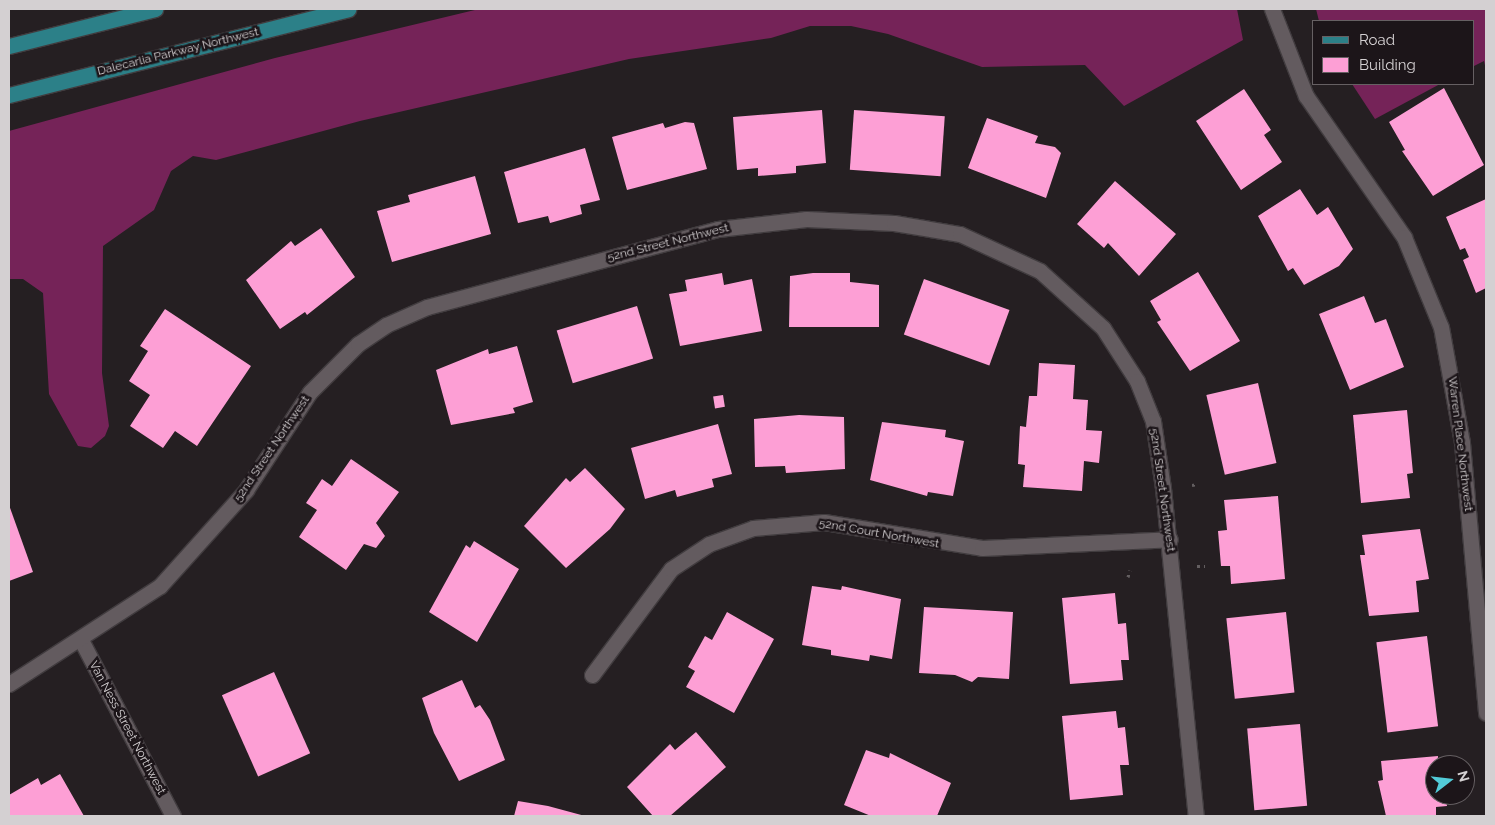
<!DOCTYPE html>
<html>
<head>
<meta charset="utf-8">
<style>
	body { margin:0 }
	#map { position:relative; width:1495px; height:825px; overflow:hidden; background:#251f22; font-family:Raleway,sans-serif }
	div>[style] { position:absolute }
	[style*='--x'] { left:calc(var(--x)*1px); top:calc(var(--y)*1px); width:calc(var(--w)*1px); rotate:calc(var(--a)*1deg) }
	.forest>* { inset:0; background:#752358 }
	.building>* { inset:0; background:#fd9fd5; transform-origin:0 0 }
	.path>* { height:3px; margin-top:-1.5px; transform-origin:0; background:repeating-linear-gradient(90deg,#635e60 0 2.5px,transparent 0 6.5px) }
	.roads { filter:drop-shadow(1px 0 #413c3f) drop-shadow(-1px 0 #413c3f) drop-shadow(0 1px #413c3f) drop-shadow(0 -1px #413c3f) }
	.minor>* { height:15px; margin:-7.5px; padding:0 7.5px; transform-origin:7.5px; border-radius:7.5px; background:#635b5f }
	.major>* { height:15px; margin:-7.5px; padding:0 7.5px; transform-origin:7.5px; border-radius:7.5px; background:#2c8088 }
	span { translate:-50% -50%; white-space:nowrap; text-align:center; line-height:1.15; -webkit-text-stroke:5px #1c1519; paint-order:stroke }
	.street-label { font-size:12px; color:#d4d0d2 }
	.frame { position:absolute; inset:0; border:10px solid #d4d0d2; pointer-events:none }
	.legend { position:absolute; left:1312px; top:20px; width:162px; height:65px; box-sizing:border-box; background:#1c1519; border:1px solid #666063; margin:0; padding:6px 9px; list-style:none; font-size:15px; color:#d4d0d2 }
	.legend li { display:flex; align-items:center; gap:10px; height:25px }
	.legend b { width:25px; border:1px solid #666063 }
	.north { position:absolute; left:1425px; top:755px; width:50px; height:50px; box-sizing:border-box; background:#1c1519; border:1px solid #666063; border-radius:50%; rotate:74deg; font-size:14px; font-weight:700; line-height:20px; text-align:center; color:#d4d0d2 }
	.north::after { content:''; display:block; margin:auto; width:18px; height:22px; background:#52cbd8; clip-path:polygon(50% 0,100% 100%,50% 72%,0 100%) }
</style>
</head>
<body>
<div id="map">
	<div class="forest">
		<div style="clip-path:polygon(479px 9px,1237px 9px,1243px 40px,1124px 106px,1085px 65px,982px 67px,888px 34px,851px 26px,810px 26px,771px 38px,629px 59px,360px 121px,216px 160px,193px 156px,171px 171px,154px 210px,103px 246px,102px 373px,109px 426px,105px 436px,91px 448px,78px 446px,49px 394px,43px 293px,23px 279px,9px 279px,9px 131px,275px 58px)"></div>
		<div style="clip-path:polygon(1316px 9px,1486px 9px,1486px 70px,1484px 61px,1474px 66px,1474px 21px,1319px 21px)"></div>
		<div style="clip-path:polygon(1352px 84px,1440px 84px,1375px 119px)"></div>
	</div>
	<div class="building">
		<div style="clip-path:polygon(1444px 88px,1484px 165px,1433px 196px,1402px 151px,1405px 150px,1389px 122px)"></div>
		<div style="clip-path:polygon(1244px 89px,1271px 130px,1264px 135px,1282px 162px,1241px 190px,1196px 121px)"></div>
		<div style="clip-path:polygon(822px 110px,826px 163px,796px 166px,796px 173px,758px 176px,758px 168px,737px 170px,733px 117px)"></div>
		<div style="left:854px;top:110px;width:91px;height:60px;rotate:4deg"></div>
		<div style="clip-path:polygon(987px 118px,1038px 136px,1035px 143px,1055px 147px,1061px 153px,1046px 198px,968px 168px)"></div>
		<div style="clip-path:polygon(685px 122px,694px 123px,707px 169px,627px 190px,612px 137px,663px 123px,665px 128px)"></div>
		<div style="clip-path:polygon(585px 148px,600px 200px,580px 205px,582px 214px,550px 223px,548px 216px,518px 223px,504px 172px)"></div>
		<div style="clip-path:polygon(475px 176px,491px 234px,392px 262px,377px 211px,410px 202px,408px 195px)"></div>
		<div style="clip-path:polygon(1115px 181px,1176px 234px,1139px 276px,1108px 243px,1104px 248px,1077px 224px)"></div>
		<div style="clip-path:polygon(1300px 189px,1317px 215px,1328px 207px,1353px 249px,1339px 266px,1304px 285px,1293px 268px,1288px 271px,1258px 216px)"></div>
		<div style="clip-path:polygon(1486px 199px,1486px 288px,1476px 293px,1463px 260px,1469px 257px,1465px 248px,1460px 250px,1446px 217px)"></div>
		<div style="clip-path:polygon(321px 228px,355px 277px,307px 315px,305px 312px,280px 329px,246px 280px,291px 241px,295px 246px)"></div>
		<div style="clip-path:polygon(1198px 272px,1240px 341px,1190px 371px,1157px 322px,1161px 320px,1150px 301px)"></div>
		<div style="clip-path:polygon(722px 273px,724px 285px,752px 279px,762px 331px,680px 346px,669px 294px,687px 291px,685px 280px)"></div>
		<div style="clip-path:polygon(813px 273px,850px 273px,850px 282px,879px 285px,879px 327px,789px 327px,790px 276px)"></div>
		<div style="left:924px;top:279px;width:91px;height:59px;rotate:20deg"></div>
		<div style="clip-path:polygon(1364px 296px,1375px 323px,1386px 319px,1404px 367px,1350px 390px,1319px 314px)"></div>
		<div style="left:637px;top:306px;width:55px;height:84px;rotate:73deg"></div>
		<div style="clip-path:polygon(165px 309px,251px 366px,197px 446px,175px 431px,163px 448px,130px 426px,150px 395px,129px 381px,148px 351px,140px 346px)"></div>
		<div style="clip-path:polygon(517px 346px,533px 402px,513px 408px,515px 413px,451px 425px,436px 370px,488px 349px,489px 354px)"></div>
		<div style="clip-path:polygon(1039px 363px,1075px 365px,1073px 399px,1088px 400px,1086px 430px,1102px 431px,1099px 463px,1084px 461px,1082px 491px,1023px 487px,1025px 465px,1018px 464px,1020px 426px,1026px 427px,1029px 396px,1037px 396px)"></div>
		<div style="left:1258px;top:383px;width:82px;height:53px;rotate:77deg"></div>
		<div style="left:723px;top:395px;width:12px;height:10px;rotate:81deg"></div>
		<div style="clip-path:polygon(1407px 410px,1413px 473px,1407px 474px,1410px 498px,1361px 503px,1353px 415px)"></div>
		<div style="clip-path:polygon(799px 415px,844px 417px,845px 469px,786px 473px,785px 466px,755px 467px,754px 419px)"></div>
		<div style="clip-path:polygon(882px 422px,946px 430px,945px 437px,964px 441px,953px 496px,928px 492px,927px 496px,870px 480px)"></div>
		<div style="clip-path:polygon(718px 424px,732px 474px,712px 479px,714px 487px,677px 497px,675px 490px,645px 499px,631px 448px)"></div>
		<div style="clip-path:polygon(351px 459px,399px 492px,376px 523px,385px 536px,376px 548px,364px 544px,346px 570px,299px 537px,317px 510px,306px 503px,322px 479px,332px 486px)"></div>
		<div style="clip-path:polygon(585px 468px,625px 509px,610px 529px,566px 568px,524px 526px,566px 478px,570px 482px)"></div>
		<div style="clip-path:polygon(1278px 496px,1285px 579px,1231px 584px,1230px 566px,1221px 566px,1218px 531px,1227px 530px,1224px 500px)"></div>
		<div style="clip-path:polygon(9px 505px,33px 572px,9px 581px)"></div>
		<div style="clip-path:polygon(1420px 529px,1429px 579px,1416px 581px,1419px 612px,1369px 616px,1360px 555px,1365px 555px,1362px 535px)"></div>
		<div style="clip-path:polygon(474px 541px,519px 569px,477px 642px,429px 612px,466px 545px,470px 548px)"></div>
		<div style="clip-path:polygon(812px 586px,841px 590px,842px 586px,901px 599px,892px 659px,870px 655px,869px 661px,831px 655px,831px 650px,802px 645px)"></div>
		<div style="clip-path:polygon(1115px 593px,1118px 624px,1126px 623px,1129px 660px,1121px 660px,1123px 680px,1070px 684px,1062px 598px)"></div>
		<div style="clip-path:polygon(924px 607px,1013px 612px,1009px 679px,978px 677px,972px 682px,955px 675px,919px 673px)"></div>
		<div style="clip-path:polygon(727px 612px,774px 639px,734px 713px,686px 687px,695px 671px,688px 667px,705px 636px,712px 640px)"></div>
		<div style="left:1286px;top:612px;width:81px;height:60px;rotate:84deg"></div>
		<div style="left:1427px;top:636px;width:91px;height:51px;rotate:83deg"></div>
		<div style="left:274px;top:672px;width:89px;height:57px;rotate:66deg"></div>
		<div style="clip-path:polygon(462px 680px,475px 708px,480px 705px,490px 720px,505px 760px,459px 781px,434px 733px,422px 698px)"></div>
		<div style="clip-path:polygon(1116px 711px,1118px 728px,1125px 727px,1129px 765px,1120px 765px,1123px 795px,1070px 800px,1062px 716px)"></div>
		<div style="left:1300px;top:724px;width:82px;height:53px;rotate:85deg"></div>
		<div style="clip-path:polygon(696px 732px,726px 767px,670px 816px,653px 816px,627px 787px,670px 744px,675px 750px)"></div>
		<div style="clip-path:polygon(866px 750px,889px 758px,890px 753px,951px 783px,937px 816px,871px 816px,844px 805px)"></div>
		<div style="clip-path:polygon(1438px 756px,1435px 795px,1446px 795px,1447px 806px,1436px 807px,1436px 816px,1386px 816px,1378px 781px,1383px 780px,1381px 761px)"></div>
		<div style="clip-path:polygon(60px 774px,84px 816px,9px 816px,9px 795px,38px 778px,41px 785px)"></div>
		<div style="clip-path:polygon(518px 801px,548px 806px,585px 816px,514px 816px)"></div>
	</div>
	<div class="path">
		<div style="--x:1192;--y:485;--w:6;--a:-9"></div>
		<div style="--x:1197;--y:566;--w:8;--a:0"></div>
		<div style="--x:1128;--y:577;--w:7;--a:-74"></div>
	</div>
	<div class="roads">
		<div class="minor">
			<div style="--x:1272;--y:9;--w:93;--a:68.7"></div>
			<div style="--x:1306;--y:96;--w:172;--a:55.2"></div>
			<div style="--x:1404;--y:237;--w:97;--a:67.7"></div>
			<div style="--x:1441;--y:327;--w:118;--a:79.7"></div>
			<div style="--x:1462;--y:443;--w:271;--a:84.9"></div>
			<div style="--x:81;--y:640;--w:199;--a:62.4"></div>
			<div style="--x:592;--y:675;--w:132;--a:-53.3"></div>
			<div style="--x:671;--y:569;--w:45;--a:-33.3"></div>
			<div style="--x:709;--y:544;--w:47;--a:-20"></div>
			<div style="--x:753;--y:528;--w:71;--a:-4.8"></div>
			<div style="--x:824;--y:522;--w:160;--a:9.3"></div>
			<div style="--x:982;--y:548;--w:188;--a:-2.7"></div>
			<div style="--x:9;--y:684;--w:180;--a:-33"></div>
			<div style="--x:160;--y:586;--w:129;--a:-48.1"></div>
			<div style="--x:246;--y:490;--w:117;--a:-56.9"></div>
			<div style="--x:310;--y:392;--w:68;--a:-45"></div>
			<div style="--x:358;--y:344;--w:34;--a:-34"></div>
			<div style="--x:386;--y:325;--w:45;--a:-23.7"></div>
			<div style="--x:427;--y:307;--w:301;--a:-15"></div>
			<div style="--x:718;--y:229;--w:89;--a:-6.5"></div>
			<div style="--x:806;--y:219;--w:88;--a:2.6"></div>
			<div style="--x:894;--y:223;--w:67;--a:9.5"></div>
			<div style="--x:960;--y:234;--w:88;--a:24.8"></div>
			<div style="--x:1040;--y:271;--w:85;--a:42.1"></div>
			<div style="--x:1103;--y:328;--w:63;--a:57.3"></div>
			<div style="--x:1137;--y:381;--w:43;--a:68.2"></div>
			<div style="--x:1153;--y:421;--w:68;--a:81.5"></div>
			<div style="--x:1163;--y:488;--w:330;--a:84.3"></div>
		</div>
		<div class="major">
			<div style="--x:9;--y:46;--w:151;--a:-14.2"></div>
			<div style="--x:9;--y:95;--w:350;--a:-14.2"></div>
		</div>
	</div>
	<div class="street-label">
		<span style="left:178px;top:52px;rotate:-14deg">Dalecarlia Parkway Northwest</span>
		<span style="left:668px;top:243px;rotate:-14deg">52nd Street Northwest</span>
		<span style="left:1460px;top:444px;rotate:83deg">Warren Place Northwest</span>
		<span style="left:272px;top:449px;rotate:-56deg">52nd Street Northwest</span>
		<span style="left:1162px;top:490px;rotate:82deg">52nd Street Northwest</span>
		<span style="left:879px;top:534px;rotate:10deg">52nd Court Northwest</span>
		<span style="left:127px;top:728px;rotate:62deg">Van Ness Street Northwest</span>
	</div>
	<div class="frame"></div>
	<ul class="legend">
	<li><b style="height:6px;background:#2c8088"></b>Road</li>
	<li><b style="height:14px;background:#fd9fd5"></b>Building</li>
	</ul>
	<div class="north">N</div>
</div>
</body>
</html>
